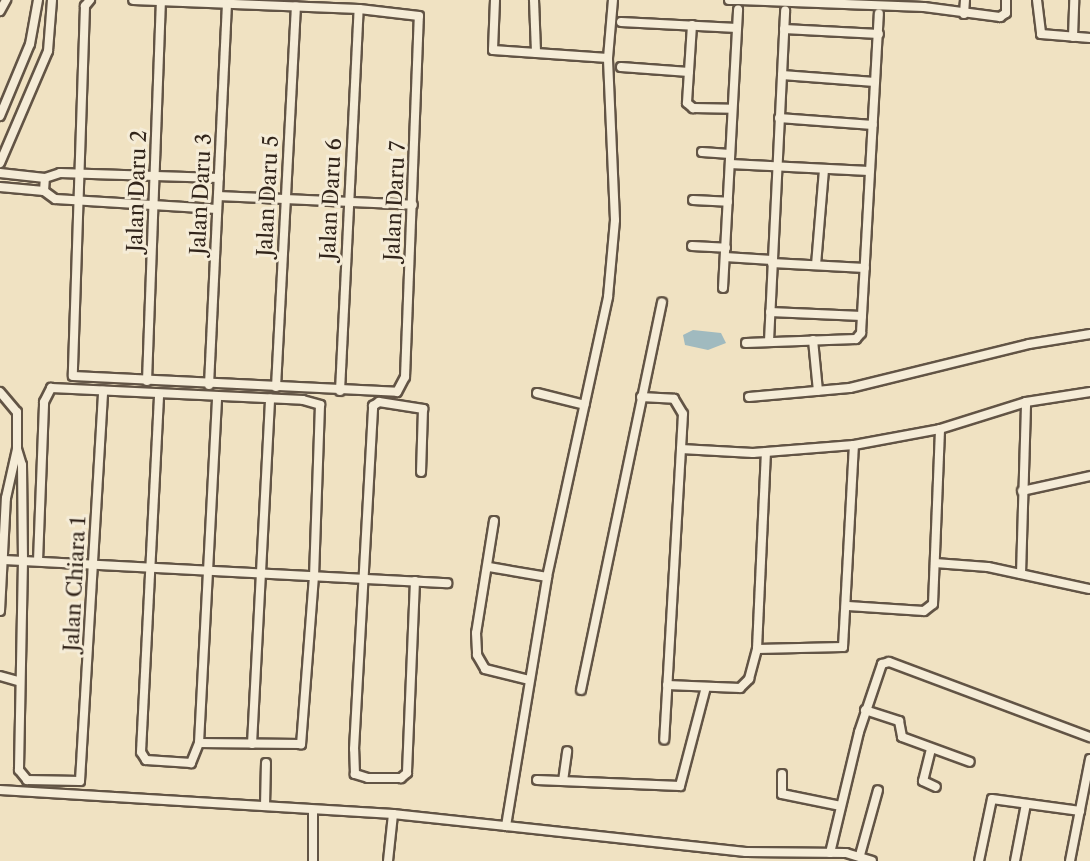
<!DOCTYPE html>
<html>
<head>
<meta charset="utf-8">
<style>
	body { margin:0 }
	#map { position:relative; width:1090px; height:861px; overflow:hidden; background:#f0e2c2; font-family:"Libre Caslon Text",serif }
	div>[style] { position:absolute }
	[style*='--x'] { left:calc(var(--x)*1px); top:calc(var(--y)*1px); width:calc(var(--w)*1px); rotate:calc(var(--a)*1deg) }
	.water>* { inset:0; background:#a0babf }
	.roads { filter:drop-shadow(2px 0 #625445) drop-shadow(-2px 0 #625445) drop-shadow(0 2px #625445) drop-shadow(0 -2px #625445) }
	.street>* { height:8px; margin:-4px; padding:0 4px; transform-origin:4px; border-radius:4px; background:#f5ecd7 }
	span { translate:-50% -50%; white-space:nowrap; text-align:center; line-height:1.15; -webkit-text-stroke:6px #f5ecd7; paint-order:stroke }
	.street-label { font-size:21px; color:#32251b }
</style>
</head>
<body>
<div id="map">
	<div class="water">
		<div style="clip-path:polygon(693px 330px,721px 333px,726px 343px,708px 350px,685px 345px,683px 335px)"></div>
	</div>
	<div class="roads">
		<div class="street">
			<div style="--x:90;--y:0;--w:8;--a:130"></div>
			<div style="--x:85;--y:6;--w:370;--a:91.9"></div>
			<div style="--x:73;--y:376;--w:324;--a:2.8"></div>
			<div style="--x:397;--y:392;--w:17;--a:-62"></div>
			<div style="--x:405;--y:377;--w:361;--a:-87.8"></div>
			<div style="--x:419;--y:16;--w:60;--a:-173.3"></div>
			<div style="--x:359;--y:9;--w:226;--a:-177.7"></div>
			<div style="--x:495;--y:0;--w:50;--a:92.3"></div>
			<div style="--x:493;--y:50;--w:115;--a:4"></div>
			<div style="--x:534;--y:0;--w:53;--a:87.8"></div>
			<div style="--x:729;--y:0;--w:10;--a:0"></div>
			<div style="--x:739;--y:0;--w:185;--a:2.2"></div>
			<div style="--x:924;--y:7;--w:77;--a:7.5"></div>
			<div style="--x:1000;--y:17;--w:7;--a:-34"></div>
			<div style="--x:1006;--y:13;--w:13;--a:-90"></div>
			<div style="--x:1037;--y:0;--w:34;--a:83"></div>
			<div style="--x:1041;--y:34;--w:49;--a:4.7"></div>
			<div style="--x:0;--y:11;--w:13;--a:-61"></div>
			<div style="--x:964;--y:14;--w:14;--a:-86"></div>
			<div style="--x:621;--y:22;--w:116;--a:3"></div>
			<div style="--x:692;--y:25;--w:78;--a:93.7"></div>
			<div style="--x:687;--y:103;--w:8;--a:40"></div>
			<div style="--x:693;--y:108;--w:39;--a:1"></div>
			<div style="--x:784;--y:29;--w:95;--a:3"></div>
			<div style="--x:1073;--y:37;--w:37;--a:-88"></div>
			<div style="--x:621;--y:67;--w:68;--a:4.2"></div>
			<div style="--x:782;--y:75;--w:93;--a:4.3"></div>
			<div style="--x:0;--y:116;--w:78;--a:-67.4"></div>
			<div style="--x:30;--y:44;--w:45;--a:-79.7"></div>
			<div style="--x:779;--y:118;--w:94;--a:4.3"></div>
			<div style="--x:702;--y:152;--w:28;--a:4"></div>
			<div style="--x:0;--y:163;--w:122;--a:-66.8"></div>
			<div style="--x:48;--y:51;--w:51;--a:-85.5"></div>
			<div style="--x:730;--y:164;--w:139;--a:2.9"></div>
			<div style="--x:0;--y:173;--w:45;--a:6.3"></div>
			<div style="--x:0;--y:187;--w:44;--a:5.2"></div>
			<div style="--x:218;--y:196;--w:195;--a:2.6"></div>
			<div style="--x:693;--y:200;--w:35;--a:3"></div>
			<div style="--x:217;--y:209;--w:162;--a:-176.5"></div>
			<div style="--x:55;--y:199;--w:14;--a:-144"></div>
			<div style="--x:44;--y:191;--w:13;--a:-86"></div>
			<div style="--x:45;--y:178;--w:16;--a:-18"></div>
			<div style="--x:60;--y:173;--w:159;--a:1.8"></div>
			<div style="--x:692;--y:246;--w:34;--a:3"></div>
			<div style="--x:725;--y:257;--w:47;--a:3.7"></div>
			<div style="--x:772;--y:263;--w:93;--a:3.1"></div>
			<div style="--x:816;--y:265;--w:96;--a:-85.2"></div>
			<div style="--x:723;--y:288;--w:279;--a:-86.9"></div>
			<div style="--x:770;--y:312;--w:92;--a:2.5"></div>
			<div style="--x:813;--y:340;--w:51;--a:84.4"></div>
			<div style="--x:769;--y:341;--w:331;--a:-87.2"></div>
			<div style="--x:746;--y:343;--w:110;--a:-2.1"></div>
			<div style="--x:856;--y:339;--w:8;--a:-50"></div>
			<div style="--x:861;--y:333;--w:320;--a:-86.8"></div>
			<div style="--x:147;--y:381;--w:380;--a:-87.9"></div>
			<div style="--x:209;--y:385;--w:381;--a:-87.3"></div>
			<div style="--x:276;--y:387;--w:381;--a:-87"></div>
			<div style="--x:340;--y:391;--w:382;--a:-87.2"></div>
			<div style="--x:0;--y:392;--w:26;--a:50"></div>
			<div style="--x:17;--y:412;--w:37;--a:90"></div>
			<div style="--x:537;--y:393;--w:49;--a:14"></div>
			<div style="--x:641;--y:397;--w:33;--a:3"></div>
			<div style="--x:674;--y:399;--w:17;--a:59"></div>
			<div style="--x:683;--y:414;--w:326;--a:93.3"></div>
			<div style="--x:749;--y:397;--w:101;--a:-5.1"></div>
			<div style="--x:850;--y:388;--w:184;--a:-13.8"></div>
			<div style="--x:1029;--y:344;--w:62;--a:-9.3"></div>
			<div style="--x:681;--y:449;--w:72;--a:3.2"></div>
			<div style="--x:753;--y:453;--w:101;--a:-4.5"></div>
			<div style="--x:854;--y:445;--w:87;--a:-10.5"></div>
			<div style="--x:940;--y:429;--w:90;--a:-17.4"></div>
			<div style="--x:1026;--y:402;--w:65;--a:-8.9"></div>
			<div style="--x:1022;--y:491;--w:70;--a:-12.4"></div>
			<div style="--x:494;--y:521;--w:113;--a:99.1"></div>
			<div style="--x:476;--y:633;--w:22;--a:87"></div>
			<div style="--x:477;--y:655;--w:16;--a:60"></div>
			<div style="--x:485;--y:669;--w:45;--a:14"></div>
			<div style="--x:4;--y:560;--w:444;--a:3"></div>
			<div style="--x:38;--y:561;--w:159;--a:-87.8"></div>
			<div style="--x:44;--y:402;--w:16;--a:-63"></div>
			<div style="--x:51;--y:388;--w:252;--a:2.7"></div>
			<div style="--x:303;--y:400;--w:18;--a:16"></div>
			<div style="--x:320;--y:405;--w:171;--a:92"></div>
			<div style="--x:314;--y:576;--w:169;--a:94.4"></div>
			<div style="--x:301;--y:744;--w:102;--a:-179.4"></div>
			<div style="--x:199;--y:743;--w:22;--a:112"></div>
			<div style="--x:191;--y:763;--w:45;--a:-176.2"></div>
			<div style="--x:146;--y:760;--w:9;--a:-122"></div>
			<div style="--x:141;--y:752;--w:358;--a:-87.1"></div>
			<div style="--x:935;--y:563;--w:53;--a:4.3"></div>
			<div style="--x:988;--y:567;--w:103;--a:12.3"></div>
			<div style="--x:489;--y:567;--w:59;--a:9.8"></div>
			<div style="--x:1021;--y:574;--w:172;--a:-88.3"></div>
			<div style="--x:415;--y:581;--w:192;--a:92.4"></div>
			<div style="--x:407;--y:773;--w:8;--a:140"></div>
			<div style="--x:401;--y:778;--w:33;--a:180"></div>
			<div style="--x:368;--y:778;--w:14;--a:-163"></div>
			<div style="--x:355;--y:774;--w:25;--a:-92"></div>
			<div style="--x:354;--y:749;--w:344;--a:-86.8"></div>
			<div style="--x:373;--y:406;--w:7;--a:-34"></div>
			<div style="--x:379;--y:402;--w:45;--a:9"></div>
			<div style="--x:423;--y:409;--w:63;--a:91.8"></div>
			<div style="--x:848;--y:606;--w:76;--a:3.8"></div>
			<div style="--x:924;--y:611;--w:11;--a:-38"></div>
			<div style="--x:933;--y:604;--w:175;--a:-87.7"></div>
			<div style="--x:0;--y:611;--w:113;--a:-87"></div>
			<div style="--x:6;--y:498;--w:50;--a:-77.3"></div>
			<div style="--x:17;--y:449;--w:17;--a:73"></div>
			<div style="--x:22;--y:465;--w:95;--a:89.4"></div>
			<div style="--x:23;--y:560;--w:210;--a:91.1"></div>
			<div style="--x:19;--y:770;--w:13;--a:51"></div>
			<div style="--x:27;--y:780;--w:53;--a:1.1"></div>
			<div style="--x:80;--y:781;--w:391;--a:-86.6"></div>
			<div style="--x:757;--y:649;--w:86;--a:-1.3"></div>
			<div style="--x:843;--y:647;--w:202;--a:-86.9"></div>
			<div style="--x:0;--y:676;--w:18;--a:16"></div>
			<div style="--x:667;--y:685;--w:73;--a:2.4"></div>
			<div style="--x:740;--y:688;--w:13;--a:-45"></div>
			<div style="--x:749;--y:679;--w:31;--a:-75"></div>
			<div style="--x:757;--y:649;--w:197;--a:-87.4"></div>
			<div style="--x:581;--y:690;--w:396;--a:-78.2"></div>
			<div style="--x:865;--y:710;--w:36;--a:18"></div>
			<div style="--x:899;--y:721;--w:16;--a:79"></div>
			<div style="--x:902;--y:737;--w:72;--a:20.2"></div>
			<div style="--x:199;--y:743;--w:347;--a:-87"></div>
			<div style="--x:252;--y:744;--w:346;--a:-87"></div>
			<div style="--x:931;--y:749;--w:33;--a:104"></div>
			<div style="--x:923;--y:781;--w:14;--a:25"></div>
			<div style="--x:782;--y:774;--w:20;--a:90"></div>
			<div style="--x:782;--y:794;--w:60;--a:11.5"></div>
			<div style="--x:537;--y:780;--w:143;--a:2.4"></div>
			<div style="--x:680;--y:786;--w:102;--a:-75.3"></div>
			<div style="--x:563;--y:781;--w:30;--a:-82"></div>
			<div style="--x:0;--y:790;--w:394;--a:3.5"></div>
			<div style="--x:393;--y:814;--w:114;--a:6.1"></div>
			<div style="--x:506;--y:826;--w:252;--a:-80.6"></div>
			<div style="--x:547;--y:577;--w:287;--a:-77.7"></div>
			<div style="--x:608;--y:297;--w:77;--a:-84.8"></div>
			<div style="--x:615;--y:220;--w:162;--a:-92.5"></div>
			<div style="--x:608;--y:58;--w:58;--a:-85.1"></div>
			<div style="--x:265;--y:806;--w:43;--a:-88.7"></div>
			<div style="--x:313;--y:810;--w:51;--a:90"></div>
			<div style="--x:506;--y:826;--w:241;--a:6.2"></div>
			<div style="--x:746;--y:852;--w:100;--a:0.6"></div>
			<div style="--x:846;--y:853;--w:27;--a:17"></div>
			<div style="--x:830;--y:853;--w:124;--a:-76.5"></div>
			<div style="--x:859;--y:732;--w:72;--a:-71.3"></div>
			<div style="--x:882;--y:664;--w:7;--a:-16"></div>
			<div style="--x:889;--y:662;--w:215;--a:20.5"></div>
			<div style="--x:860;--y:855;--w:67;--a:-74.5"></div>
			<div style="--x:388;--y:861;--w:47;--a:-83.9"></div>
			<div style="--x:979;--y:861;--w:63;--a:-78.2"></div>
			<div style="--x:992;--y:799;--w:89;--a:7.8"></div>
			<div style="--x:1015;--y:861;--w:58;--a:-79.1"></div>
			<div style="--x:1070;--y:861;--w:104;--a:-78.9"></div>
		</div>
	</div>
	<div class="street-label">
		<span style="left:137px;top:191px;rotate:-88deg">Jalan Daru 2</span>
		<span style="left:201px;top:194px;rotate:-87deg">Jalan Daru 3</span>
		<span style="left:268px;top:196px;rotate:-87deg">Jalan Daru 5</span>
		<span style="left:331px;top:199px;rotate:-87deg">Jalan Daru 6</span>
		<span style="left:395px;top:201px;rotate:-87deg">Jalan Daru 7</span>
		<span style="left:75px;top:584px;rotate:-87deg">Jalan Chiara 1</span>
	</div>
</div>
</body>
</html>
